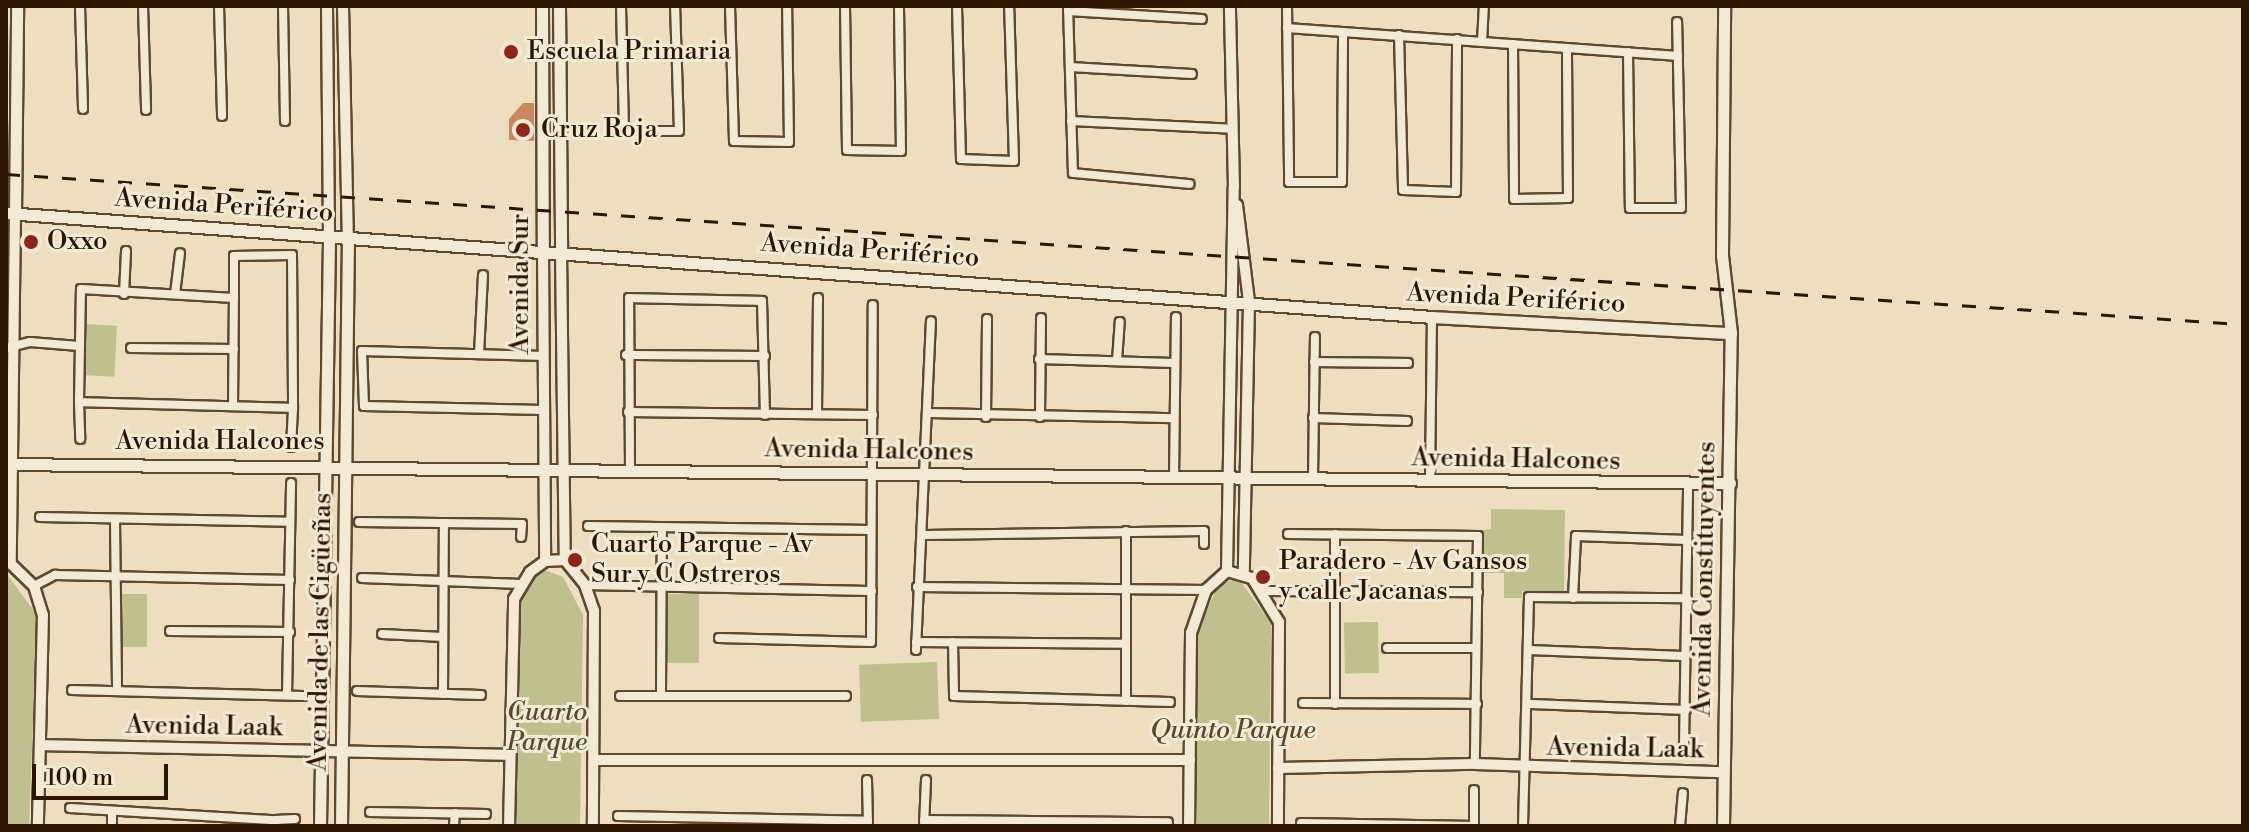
<!DOCTYPE html>
<html>
<head>
<meta charset="utf-8">
<style>
	body { margin:0 }
	#map { position:relative; width:2249px; height:832px; overflow:hidden; background:#ecdebe; font-family:"Libre Bodoni",serif }
	div>[style] { position:absolute }
	[style*='--x'] { left:calc(var(--x)*1px); top:calc(var(--y)*1px); width:calc(var(--w)*1px); rotate:calc(var(--a)*1deg) }
	.green>* { inset:0; background:#bec08d; transform-origin:0 0 }
	.building>* { inset:0; background:#ca885e }
	.roads { filter:drop-shadow(2px 0 #5d4830) drop-shadow(-2px 0 #5d4830) drop-shadow(0 2px #5d4830) drop-shadow(0 -2px #5d4830) }
	.minor>* { height:8px; margin:-4px; padding:0 4px; transform-origin:4px; border-radius:4px; background:#f3ead5 }
	.tertiary>* { height:10px; margin:-5px; padding:0 5px; transform-origin:5px; border-radius:5px; background:#f3ead5 }
	.secondary>* { height:11px; margin:-5.5px; padding:0 5.5px; transform-origin:5.5px; border-radius:5.5px; background:#f3ead5 }
	.rail>* { height:3px; margin-top:-1.5px; transform-origin:0; background:repeating-linear-gradient(90deg,#2d1601 0 14px,transparent 0 28px) }
	.dots>* { width:22px; height:22px; translate:-50% -50%; box-sizing:border-box; border:4px solid #f3ead5; border-radius:50% }
	span { translate:-50% -50%; white-space:nowrap; text-align:center; line-height:1.15; -webkit-text-stroke:6px #f3ead5; paint-order:stroke }
	.poi-label { font-size:26px; color:#2d1601 }
	.left { translate:0 -50%; text-align:left }
	.street-label { font-size:26px; color:#2d1601 }
	.park-label { font-size:26px; color:#58492b; font-style:italic }
	.frame { position:absolute; inset:0; border:8px solid #2d1601; pointer-events:none }
	.scale { position:absolute; left:32px; top:764px; width:136px; height:36px; box-sizing:border-box; border:4px solid #2d1601; border-top:0; padding-left:10px; font-size:24px; line-height:28px; white-space:nowrap; color:#2d1601; -webkit-text-stroke:6px #f3ead5; paint-order:stroke }
</style>
</head>
<body>
<div id="map">
	<div class="green">
		<div style="left:84px;top:324px;width:33px;height:51px;rotate:3deg"></div>
		<div style="clip-path:polygon(1491px 509px,1565px 510px,1564px 592px,1522px 591px,1522px 598px,1504px 598px,1504px 573px,1482px 573px,1483px 530px,1491px 529px)"></div>
		<div style="clip-path:polygon(542px 569px,563px 577px,583px 615px,580px 826px,513px 826px,512px 630px,526px 590px)"></div>
		<div style="clip-path:polygon(6px 573px,37px 615px,29px 826px,6px 826px)"></div>
		<div style="clip-path:polygon(1238px 578px,1271px 623px,1269px 826px,1194px 826px,1197px 635px,1217px 586px)"></div>
		<div style="left:114px;top:594px;width:33px;height:53px"></div>
		<div style="left:662px;top:594px;width:37px;height:69px"></div>
		<div style="left:1378px;top:622px;width:51px;height:34px;rotate:89deg"></div>
		<div style="left:937px;top:662px;width:57px;height:78px;rotate:88deg"></div>
	</div>
	<div class="building">
		<div style="clip-path:polygon(523px 103px,534px 103px,534px 141px,509px 140px,509px 119px)"></div>
	</div>
	<div class="roads">
		<div class="minor">
			<div style="--x:80;--y:6;--w:103;--a:88.3"></div>
			<div style="--x:143;--y:6;--w:104;--a:88.3"></div>
			<div style="--x:219;--y:6;--w:110;--a:88.4"></div>
			<div style="--x:283;--y:6;--w:115;--a:89"></div>
			<div style="--x:621;--y:6;--w:125;--a:88.6"></div>
			<div style="--x:624;--y:131;--w:55;--a:0"></div>
			<div style="--x:679;--y:131;--w:125;--a:-91.8"></div>
			<div style="--x:730;--y:6;--w:135;--a:88.3"></div>
			<div style="--x:734;--y:141;--w:55;--a:1"></div>
			<div style="--x:789;--y:142;--w:136;--a:-90.8"></div>
			<div style="--x:845;--y:6;--w:144;--a:89.2"></div>
			<div style="--x:847;--y:150;--w:54;--a:1.1"></div>
			<div style="--x:901;--y:151;--w:145;--a:-90.8"></div>
			<div style="--x:957;--y:6;--w:153;--a:88.5"></div>
			<div style="--x:961;--y:159;--w:53;--a:2.2"></div>
			<div style="--x:1014;--y:161;--w:155;--a:-91.8"></div>
			<div style="--x:1068;--y:6;--w:167;--a:88.3"></div>
			<div style="--x:1073;--y:173;--w:117;--a:5.4"></div>
			<div style="--x:1287;--y:6;--w:176;--a:89.3"></div>
			<div style="--x:1289;--y:182;--w:53;--a:0"></div>
			<div style="--x:1342;--y:182;--w:150;--a:-89.6"></div>
			<div style="--x:1068;--y:11;--w:134;--a:3.4"></div>
			<div style="--x:1287;--y:28;--w:392;--a:4.1"></div>
			<div style="--x:1399;--y:35;--w:155;--a:88.5"></div>
			<div style="--x:1403;--y:190;--w:53;--a:2.2"></div>
			<div style="--x:1456;--y:192;--w:153;--a:-89.6"></div>
			<div style="--x:1482;--y:42;--w:36;--a:-87"></div>
			<div style="--x:1513;--y:44;--w:155;--a:89.6"></div>
			<div style="--x:1514;--y:199;--w:54;--a:-1.1"></div>
			<div style="--x:1568;--y:198;--w:150;--a:-90.4"></div>
			<div style="--x:1628;--y:52;--w:156;--a:89.3"></div>
			<div style="--x:1630;--y:208;--w:51;--a:0"></div>
			<div style="--x:1681;--y:208;--w:186;--a:-91.2"></div>
			<div style="--x:1070;--y:67;--w:122;--a:3.3"></div>
			<div style="--x:1071;--y:121;--w:161;--a:2.8"></div>
			<div style="--x:292;--y:255;--w:153;--a:89.6"></div>
			<div style="--x:293;--y:408;--w:214;--a:-178.4"></div>
			<div style="--x:79;--y:402;--w:113;--a:-89"></div>
			<div style="--x:81;--y:289;--w:153;--a:3.4"></div>
			<div style="--x:234;--y:298;--w:42;--a:-90"></div>
			<div style="--x:234;--y:256;--w:58;--a:-1"></div>
			<div style="--x:124;--y:294;--w:43;--a:-87.3"></div>
			<div style="--x:175;--y:294;--w:41;--a:-83"></div>
			<div style="--x:6;--y:348;--w:25;--a:-14"></div>
			<div style="--x:30;--y:342;--w:49;--a:4.7"></div>
			<div style="--x:131;--y:348;--w:103;--a:0.6"></div>
			<div style="--x:479;--y:354;--w:79;--a:-87.1"></div>
			<div style="--x:626;--y:355;--w:139;--a:0.4"></div>
			<div style="--x:544;--y:356;--w:182;--a:-178.4"></div>
			<div style="--x:362;--y:351;--w:55;--a:87.9"></div>
			<div style="--x:364;--y:406;--w:180;--a:1.3"></div>
			<div style="--x:1039;--y:359;--w:135;--a:1.7"></div>
			<div style="--x:1117;--y:361;--w:39;--a:-86"></div>
			<div style="--x:1314;--y:362;--w:94;--a:0.6"></div>
			<div style="--x:79;--y:402;--w:37;--a:88"></div>
			<div style="--x:233;--y:406;--w:108;--a:-89.5"></div>
			<div style="--x:628;--y:412;--w:245;--a:0.7"></div>
			<div style="--x:929;--y:413;--w:245;--a:1.2"></div>
			<div style="--x:817;--y:414;--w:116;--a:-89.5"></div>
			<div style="--x:986;--y:417;--w:98;--a:-89.4"></div>
			<div style="--x:1040;--y:417;--w:99;--a:-89.4"></div>
			<div style="--x:1313;--y:418;--w:94;--a:1.8"></div>
			<div style="--x:291;--y:447;--w:39;--a:-87"></div>
			<div style="--x:630;--y:468;--w:170;--a:-90.3"></div>
			<div style="--x:629;--y:298;--w:133;--a:1.3"></div>
			<div style="--x:762;--y:301;--w:114;--a:88.5"></div>
			<div style="--x:1174;--y:478;--w:161;--a:-89.3"></div>
			<div style="--x:1313;--y:478;--w:141;--a:-89.2"></div>
			<div style="--x:1430;--y:480;--w:163;--a:-89.3"></div>
			<div style="--x:40;--y:517;--w:250;--a:1.1"></div>
			<div style="--x:115;--y:521;--w:169;--a:89.3"></div>
			<div style="--x:359;--y:522;--w:163;--a:0.7"></div>
			<div style="--x:522;--y:524;--w:13;--a:94"></div>
			<div style="--x:588;--y:526;--w:283;--a:0.8"></div>
			<div style="--x:1126;--y:531;--w:170;--a:90"></div>
			<div style="--x:1288;--y:534;--w:190;--a:0.6"></div>
			<div style="--x:1478;--y:536;--w:228;--a:90.8"></div>
			<div style="--x:925;--y:535;--w:279;--a:-0.8"></div>
			<div style="--x:1204;--y:531;--w:13;--a:90"></div>
			<div style="--x:362;--y:578;--w:159;--a:2.2"></div>
			<div style="--x:585;--y:585;--w:287;--a:1.2"></div>
			<div style="--x:34;--y:586;--w:24;--a:-28"></div>
			<div style="--x:55;--y:575;--w:235;--a:1.2"></div>
			<div style="--x:917;--y:587;--w:289;--a:0.6"></div>
			<div style="--x:1263;--y:591;--w:215;--a:0.3"></div>
			<div style="--x:1573;--y:598;--w:62;--a:-87.2"></div>
			<div style="--x:1576;--y:536;--w:111;--a:2.1"></div>
			<div style="--x:170;--y:631;--w:120;--a:0.5"></div>
			<div style="--x:382;--y:634;--w:61;--a:2.8"></div>
			<div style="--x:719;--y:638;--w:152;--a:1.5"></div>
			<div style="--x:871;--y:642;--w:337;--a:-89.7"></div>
			<div style="--x:916;--y:642;--w:210;--a:0.5"></div>
			<div style="--x:953;--y:642;--w:54;--a:88.9"></div>
			<div style="--x:954;--y:696;--w:216;--a:1.6"></div>
			<div style="--x:1387;--y:648;--w:89;--a:0"></div>
			<div style="--x:916;--y:650;--w:329;--a:-87.4"></div>
			<div style="--x:1529;--y:650;--w:154;--a:2.2"></div>
			<div style="--x:72;--y:690;--w:231;--a:1.5"></div>
			<div style="--x:357;--y:691;--w:124;--a:1.8"></div>
			<div style="--x:443;--y:694;--w:171;--a:-89.7"></div>
			<div style="--x:661;--y:694;--w:166;--a:-89.7"></div>
			<div style="--x:287;--y:695;--w:212;--a:-88.9"></div>
			<div style="--x:620;--y:696;--w:226;--a:0"></div>
			<div style="--x:1303;--y:703;--w:174;--a:0.3"></div>
			<div style="--x:1335;--y:704;--w:170;--a:-90"></div>
			<div style="--x:1531;--y:704;--w:155;--a:2.2"></div>
			<div style="--x:1684;--y:746;--w:262;--a:-89.1"></div>
			<div style="--x:867;--y:780;--w:43;--a:88.7"></div>
			<div style="--x:1474;--y:790;--w:36;--a:90"></div>
			<div style="--x:70;--y:808;--w:205;--a:3.4"></div>
			<div style="--x:275;--y:820;--w:6;--a:90"></div>
			<div style="--x:370;--y:812;--w:116;--a:1"></div>
			<div style="--x:618;--y:816;--w:250;--a:1.1"></div>
			<div style="--x:275;--y:820;--w:20;--a:-3"></div>
			<div style="--x:924;--y:820;--w:244;--a:0.5"></div>
			<div style="--x:1301;--y:823;--w:173;--a:1"></div>
			<div style="--x:112;--y:826;--w:14;--a:-90"></div>
			<div style="--x:454;--y:826;--w:13;--a:-86"></div>
			<div style="--x:924;--y:826;--w:46;--a:-87.5"></div>
			<div style="--x:1523;--y:826;--w:229;--a:-88.5"></div>
			<div style="--x:1529;--y:597;--w:158;--a:0.4"></div>
			<div style="--x:1680;--y:826;--w:33;--a:-85"></div>
		</div>
		<div class="tertiary">
			<div style="--x:327;--y:6;--w:231;--a:89.5"></div>
			<div style="--x:343;--y:6;--w:231;--a:88.8"></div>
			<div style="--x:1237;--y:205;--w:98;--a:82.9"></div>
			<div style="--x:1249;--y:302;--w:269;--a:91.1"></div>
			<div style="--x:15;--y:213;--w:351;--a:90.7"></div>
			<div style="--x:11;--y:564;--w:32;--a:44"></div>
			<div style="--x:34;--y:586;--w:30;--a:73"></div>
			<div style="--x:43;--y:615;--w:211;--a:91.4"></div>
			<div style="--x:543;--y:250;--w:311;--a:89.6"></div>
			<div style="--x:561;--y:251;--w:309;--a:89.3"></div>
			<div style="--x:565;--y:560;--w:32;--a:51"></div>
			<div style="--x:585;--y:585;--w:28;--a:71"></div>
			<div style="--x:594;--y:611;--w:215;--a:90.3"></div>
			<div style="--x:1227;--y:571;--w:384;--a:-89"></div>
			<div style="--x:1234;--y:187;--w:181;--a:-91.3"></div>
			<div style="--x:42;--y:745;--w:468;--a:1.2"></div>
			<div style="--x:594;--y:760;--w:596;--a:0"></div>
			<div style="--x:1278;--y:768;--w:197;--a:-1.2"></div>
			<div style="--x:1475;--y:764;--w:247;--a:1.9"></div>
			<div style="--x:509;--y:826;--w:227;--a:-88.7"></div>
			<div style="--x:514;--y:599;--w:31;--a:-59"></div>
			<div style="--x:530;--y:572;--w:19;--a:-36"></div>
			<div style="--x:545;--y:561;--w:20;--a:-3"></div>
			<div style="--x:1189;--y:826;--w:193;--a:-89.4"></div>
			<div style="--x:1191;--y:633;--w:46;--a:-70.8"></div>
			<div style="--x:1206;--y:590;--w:28;--a:-42"></div>
			<div style="--x:1227;--y:571;--w:26;--a:16"></div>
			<div style="--x:1252;--y:578;--w:52;--a:58.5"></div>
			<div style="--x:1279;--y:622;--w:204;--a:90.3"></div>
		</div>
		<div class="secondary">
			<div style="--x:542;--y:6;--w:244;--a:89.8"></div>
			<div style="--x:559;--y:6;--w:245;--a:89.5"></div>
			<div style="--x:6;--y:213;--w:1430;--a:4.17"></div>
			<div style="--x:1432;--y:317;--w:299;--a:3.1"></div>
			<div style="--x:15;--y:213;--w:207;--a:-89.4"></div>
			<div style="--x:6;--y:464;--w:1724;--a:0.63"></div>
			<div style="--x:320;--y:826;--w:589;--a:-89.12"></div>
			<div style="--x:341;--y:826;--w:589;--a:-89.32"></div>
			<div style="--x:1723;--y:826;--w:493;--a:-89.1"></div>
			<div style="--x:1731;--y:333;--w:79;--a:-96.6"></div>
			<div style="--x:1722;--y:255;--w:249;--a:-89.5"></div>
		</div>
	</div>
	<div class="rail">
		<div style="--x:6;--y:174;--w:2242;--a:3.84"></div>
	</div>
	<div class="dots">
		<div style="left:511px;top:52px;background:#8f2418"></div>
		<div style="left:523px;top:130px;background:#8f2418"></div>
		<div style="left:31px;top:242px;background:#8f2418"></div>
		<div style="left:575px;top:560px;background:#8f2418"></div>
		<div style="left:1263px;top:577px;background:#8f2418"></div>
	</div>
	<div class="poi-label">
		<span class="left" style="left:527px;top:52px">Escuela Primaria</span>
		<span class="left" style="left:541px;top:130px">Cruz Roja</span>
		<span class="left" style="left:47px;top:242px">Oxxo</span>
		<span class="left" style="left:591px;top:560px">Cuarto Parque - Av<br>Sur y C Ostreros</span>
		<span class="left" style="left:1279px;top:577px">Paradero - Av Gansos<br>y calle Jacanas</span>
	</div>
	<div class="street-label">
		<span style="left:224px;top:206px;rotate:4deg">Avenida Periférico</span>
		<span style="left:870px;top:251px;rotate:4deg">Avenida Periférico</span>
		<span style="left:521px;top:284px;rotate:-90deg">Avenida Sur</span>
		<span style="left:1516px;top:299px;rotate:3deg">Avenida Periférico</span>
		<span style="left:220px;top:442px">Avenida Halcones</span>
		<span style="left:869px;top:451px;rotate:1deg">Avenida Halcones</span>
		<span style="left:1516px;top:460px;rotate:1deg">Avenida Halcones</span>
		<span style="left:1705px;top:579px;rotate:-89deg">Avenida Constituyentes</span>
		<span style="left:321px;top:632px;rotate:-89deg">Avenida de las Cigüeñas</span>
		<span style="left:204px;top:727px;rotate:1deg">Avenida Laak</span>
		<span style="left:1625px;top:749px;rotate:1deg">Avenida Laak</span>
	</div>
	<div class="park-label">
		<span style="left:547px;top:728px">Cuarto<br>Parque</span>
		<span style="left:1233px;top:731px">Quinto Parque</span>
	</div>
	<div class="frame"></div>
	<div class="scale">100 m</div>
</div>
</body>
</html>
